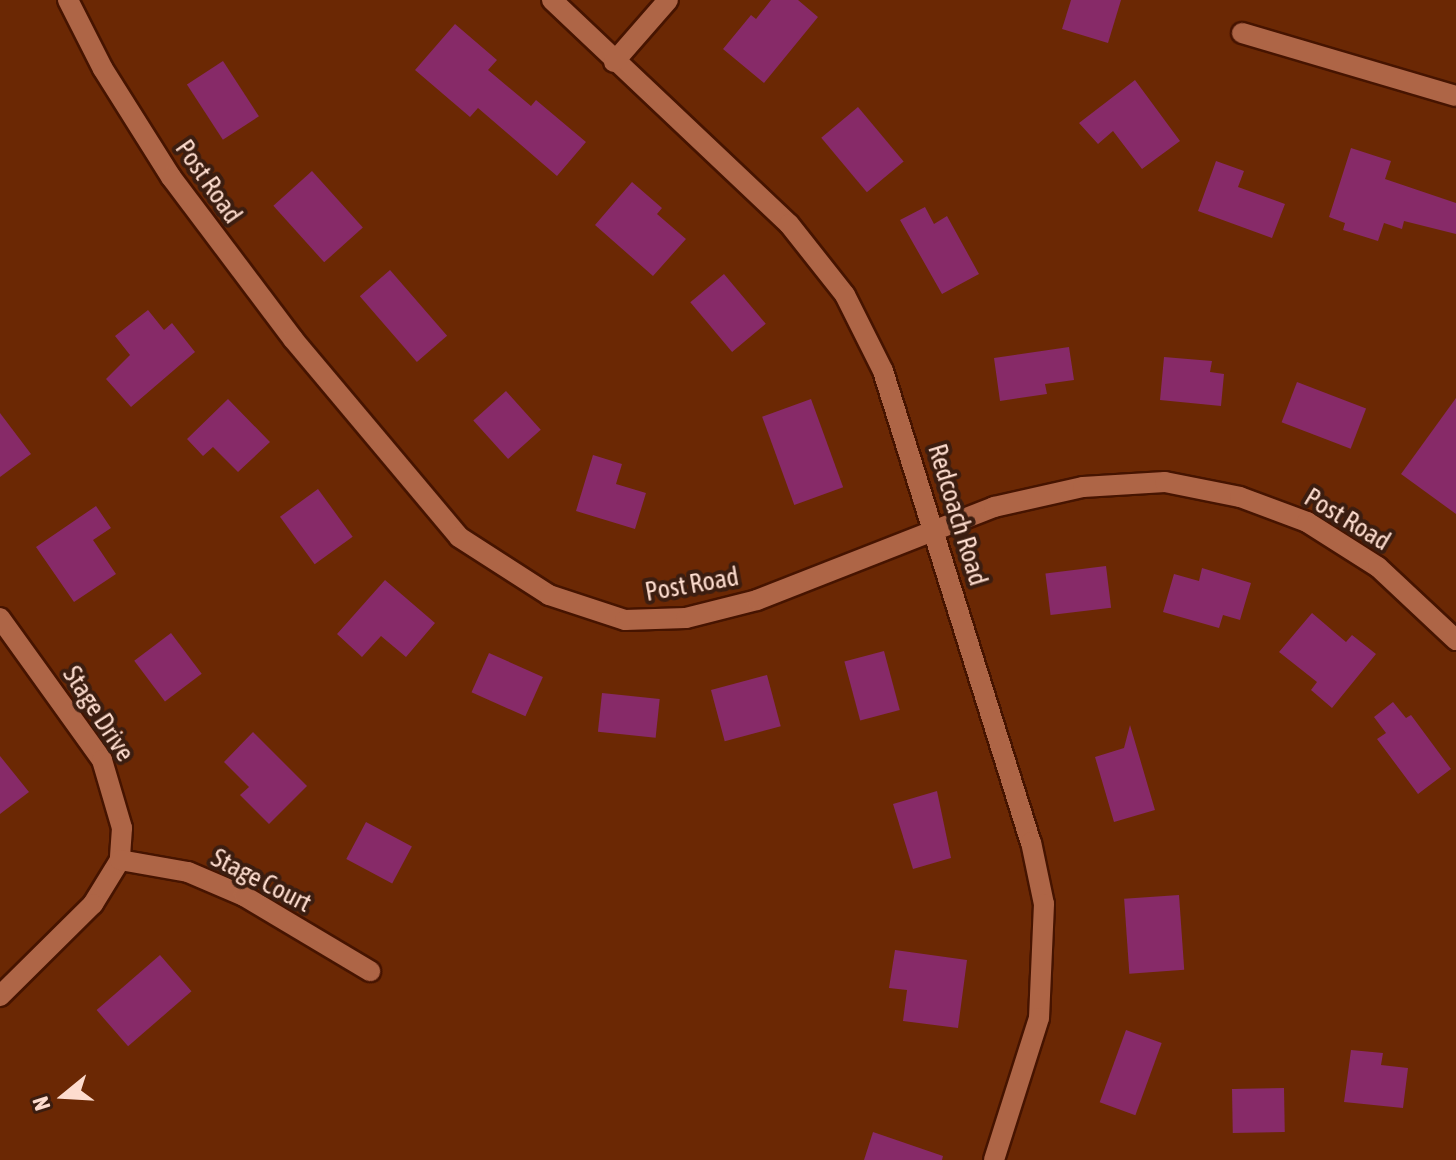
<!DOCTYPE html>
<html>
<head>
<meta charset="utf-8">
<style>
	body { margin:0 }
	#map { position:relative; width:1456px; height:1160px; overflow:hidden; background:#6b2804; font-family:"Asap Condensed",sans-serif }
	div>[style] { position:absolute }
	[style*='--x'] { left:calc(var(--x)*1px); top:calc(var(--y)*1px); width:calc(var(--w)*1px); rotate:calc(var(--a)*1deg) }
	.building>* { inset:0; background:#872a68; transform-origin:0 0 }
	.roads { filter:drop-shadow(2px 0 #461400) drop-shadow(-2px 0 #461400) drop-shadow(0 2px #461400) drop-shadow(0 -2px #461400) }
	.minor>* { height:20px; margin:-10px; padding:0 10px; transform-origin:10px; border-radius:10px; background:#ae6546 }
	span { translate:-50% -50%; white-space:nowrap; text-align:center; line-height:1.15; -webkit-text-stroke:8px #3b1d10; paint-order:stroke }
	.street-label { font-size:26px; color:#fddcce }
	.north { position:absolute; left:24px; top:1056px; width:80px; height:80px; -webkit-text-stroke:6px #3b1d10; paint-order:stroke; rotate:252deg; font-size:22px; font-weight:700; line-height:32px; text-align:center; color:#fddcce }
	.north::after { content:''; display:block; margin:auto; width:28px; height:36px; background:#fddcce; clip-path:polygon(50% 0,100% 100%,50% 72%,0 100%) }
</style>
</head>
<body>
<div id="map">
	<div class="building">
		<div style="clip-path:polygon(771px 0,798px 0,818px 17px,764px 83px,723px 49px,751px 15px,756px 19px)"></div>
		<div style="clip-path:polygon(1071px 0,1121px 0,1108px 43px,1062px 29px)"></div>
		<div style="clip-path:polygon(455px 24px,497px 60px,488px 70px,531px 106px,536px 100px,586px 142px,557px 176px,478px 108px,470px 117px,415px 70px)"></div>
		<div style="left:223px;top:61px;width:66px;height:43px;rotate:57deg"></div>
		<div style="clip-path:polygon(1135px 80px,1180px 141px,1142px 169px,1113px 131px,1098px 144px,1079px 123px)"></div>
		<div style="left:858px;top:107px;width:71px;height:48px;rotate:50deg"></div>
		<div style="clip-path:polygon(1351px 148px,1391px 161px,1385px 179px,1456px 203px,1456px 234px,1404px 221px,1402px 229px,1384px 223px,1378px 241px,1343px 230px,1345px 223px,1329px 217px)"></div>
		<div style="clip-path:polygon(1216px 161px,1244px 171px,1238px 187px,1285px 204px,1272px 238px,1198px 211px)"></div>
		<div style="left:312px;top:171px;width:76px;height:52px;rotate:48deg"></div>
		<div style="clip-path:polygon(632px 182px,662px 208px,657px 214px,686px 239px,653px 276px,595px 225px)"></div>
		<div style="clip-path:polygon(925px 207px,934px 224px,947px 216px,979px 274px,942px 294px,900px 220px)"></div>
		<div style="left:390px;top:270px;width:87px;height:40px;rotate:49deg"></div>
		<div style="left:724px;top:274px;width:65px;height:44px;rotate:50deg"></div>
		<div style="clip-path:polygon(148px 310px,164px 330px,172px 323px,195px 352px,131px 407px,106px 379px,130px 355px,115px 336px)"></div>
		<div style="clip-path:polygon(1069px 347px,1074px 380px,1045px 384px,1047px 394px,1000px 401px,994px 358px)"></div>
		<div style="clip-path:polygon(1164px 357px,1212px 361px,1210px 372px,1224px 374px,1221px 406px,1160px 400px)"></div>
		<div style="left:1297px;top:382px;width:74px;height:43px;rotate:21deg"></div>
		<div style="left:506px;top:391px;width:52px;height:44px;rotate:48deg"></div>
		<div style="clip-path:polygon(1456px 398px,1456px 514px,1401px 474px)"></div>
		<div style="clip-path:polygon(228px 399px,270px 442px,238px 472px,213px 447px,203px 456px,187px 439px)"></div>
		<div style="left:811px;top:399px;width:94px;height:52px;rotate:70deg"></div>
		<div style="clip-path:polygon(0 413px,31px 454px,0 477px)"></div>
		<div style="clip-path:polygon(593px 455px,622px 464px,616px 484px,646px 493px,635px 529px,576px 511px)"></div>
		<div style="left:318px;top:489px;width:59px;height:47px;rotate:54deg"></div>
		<div style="clip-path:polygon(96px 506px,111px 528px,93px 540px,116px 574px,74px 602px,36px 547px)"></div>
		<div style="left:1106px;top:566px;width:42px;height:61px;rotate:83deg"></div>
		<div style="clip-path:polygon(1202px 568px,1251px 583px,1240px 620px,1223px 615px,1219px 628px,1163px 612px,1174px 574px,1199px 581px)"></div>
		<div style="clip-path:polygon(385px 580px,435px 623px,406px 657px,381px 636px,362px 657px,337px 634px)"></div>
		<div style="clip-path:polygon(1312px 613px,1346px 642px,1352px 635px,1376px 654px,1332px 708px,1311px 690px,1317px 682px,1279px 652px)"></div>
		<div style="left:171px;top:633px;width:51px;height:46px;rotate:53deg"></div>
		<div style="left:884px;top:651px;width:61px;height:41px;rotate:75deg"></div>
		<div style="left:489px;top:653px;width:59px;height:43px;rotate:24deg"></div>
		<div style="left:767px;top:675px;width:53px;height:58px;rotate:75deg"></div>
		<div style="left:602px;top:693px;width:58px;height:39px;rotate:6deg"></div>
		<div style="clip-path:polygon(1393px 702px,1406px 718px,1411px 715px,1451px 769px,1418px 794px,1377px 739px,1386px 733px,1374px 717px)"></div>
		<div style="clip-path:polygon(1130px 725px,1155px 810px,1114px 822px,1095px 757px,1124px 748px)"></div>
		<div style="clip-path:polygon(253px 732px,307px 786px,269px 824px,240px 795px,249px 787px,224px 762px)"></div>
		<div style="clip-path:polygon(0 756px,29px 792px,0 814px)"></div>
		<div style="clip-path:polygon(937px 791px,951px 858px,913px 869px,893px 804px)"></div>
		<div style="left:366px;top:822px;width:52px;height:42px;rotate:28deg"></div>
		<div style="left:1179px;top:895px;width:75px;height:55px;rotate:86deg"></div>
		<div style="clip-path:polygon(895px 950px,967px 960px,958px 1028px,903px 1021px,907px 990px,889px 988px)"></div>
		<div style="left:160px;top:955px;width:48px;height:84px;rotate:49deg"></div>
		<div style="left:1126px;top:1030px;width:38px;height:77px;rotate:20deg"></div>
		<div style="clip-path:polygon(1351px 1050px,1383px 1053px,1381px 1065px,1408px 1068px,1403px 1108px,1344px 1102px)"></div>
		<div style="left:1284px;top:1088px;width:44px;height:52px;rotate:89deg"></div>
		<div style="clip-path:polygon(873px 1132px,943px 1156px,942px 1160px,864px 1160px)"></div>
	</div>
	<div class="roads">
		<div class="minor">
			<div style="--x:68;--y:0;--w:77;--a:63.1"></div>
			<div style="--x:103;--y:69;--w:128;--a:57.8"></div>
			<div style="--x:171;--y:177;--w:203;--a:53"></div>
			<div style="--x:293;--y:339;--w:258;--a:50"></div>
			<div style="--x:459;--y:537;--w:107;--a:32.8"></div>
			<div style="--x:549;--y:595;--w:80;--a:18.2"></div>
			<div style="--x:625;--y:620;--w:61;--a:-1.9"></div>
			<div style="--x:686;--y:618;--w:73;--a:-14.2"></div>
			<div style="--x:757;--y:600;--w:255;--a:-21.4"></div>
			<div style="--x:994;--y:507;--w:91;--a:-12.7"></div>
			<div style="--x:1083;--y:487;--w:82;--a:-3.5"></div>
			<div style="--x:1165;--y:482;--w:76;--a:11.3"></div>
			<div style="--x:1240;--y:497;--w:72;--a:20.5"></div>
			<div style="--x:1307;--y:522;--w:84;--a:32.4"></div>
			<div style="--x:1378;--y:567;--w:107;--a:43.1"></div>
			<div style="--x:552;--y:0;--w:326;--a:43.4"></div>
			<div style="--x:789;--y:224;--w:90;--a:51.7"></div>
			<div style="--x:845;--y:295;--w:85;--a:63.4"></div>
			<div style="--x:883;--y:371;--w:494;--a:72.6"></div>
			<div style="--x:1031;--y:842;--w:63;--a:78.2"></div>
			<div style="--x:1044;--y:904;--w:114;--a:92.5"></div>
			<div style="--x:1039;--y:1018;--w:149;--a:107.6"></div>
			<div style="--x:1242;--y:33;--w:223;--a:16.4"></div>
			<div style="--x:614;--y:62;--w:82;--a:-48.9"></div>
			<div style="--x:0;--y:618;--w:175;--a:54.3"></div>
			<div style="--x:102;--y:760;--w:71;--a:73.6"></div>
			<div style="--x:122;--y:828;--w:32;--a:94"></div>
			<div style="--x:120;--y:860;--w:52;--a:121.5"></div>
			<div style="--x:93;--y:904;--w:131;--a:135.3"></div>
			<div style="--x:120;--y:860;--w:69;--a:10"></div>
			<div style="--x:188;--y:872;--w:61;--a:23.2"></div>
			<div style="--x:244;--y:896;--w:147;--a:30.8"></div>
		</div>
	</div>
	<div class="street-label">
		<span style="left:208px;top:182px;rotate:55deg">Post Road</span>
		<span style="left:957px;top:515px;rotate:73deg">Redcoach Road</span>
		<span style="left:1347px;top:520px;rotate:31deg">Post Road</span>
		<span style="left:692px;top:585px;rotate:-10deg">Post Road</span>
		<span style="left:98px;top:714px;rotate:57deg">Stage Drive</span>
		<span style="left:261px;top:881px;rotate:27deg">Stage Court</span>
	</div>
	<div class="north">N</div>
</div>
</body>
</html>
